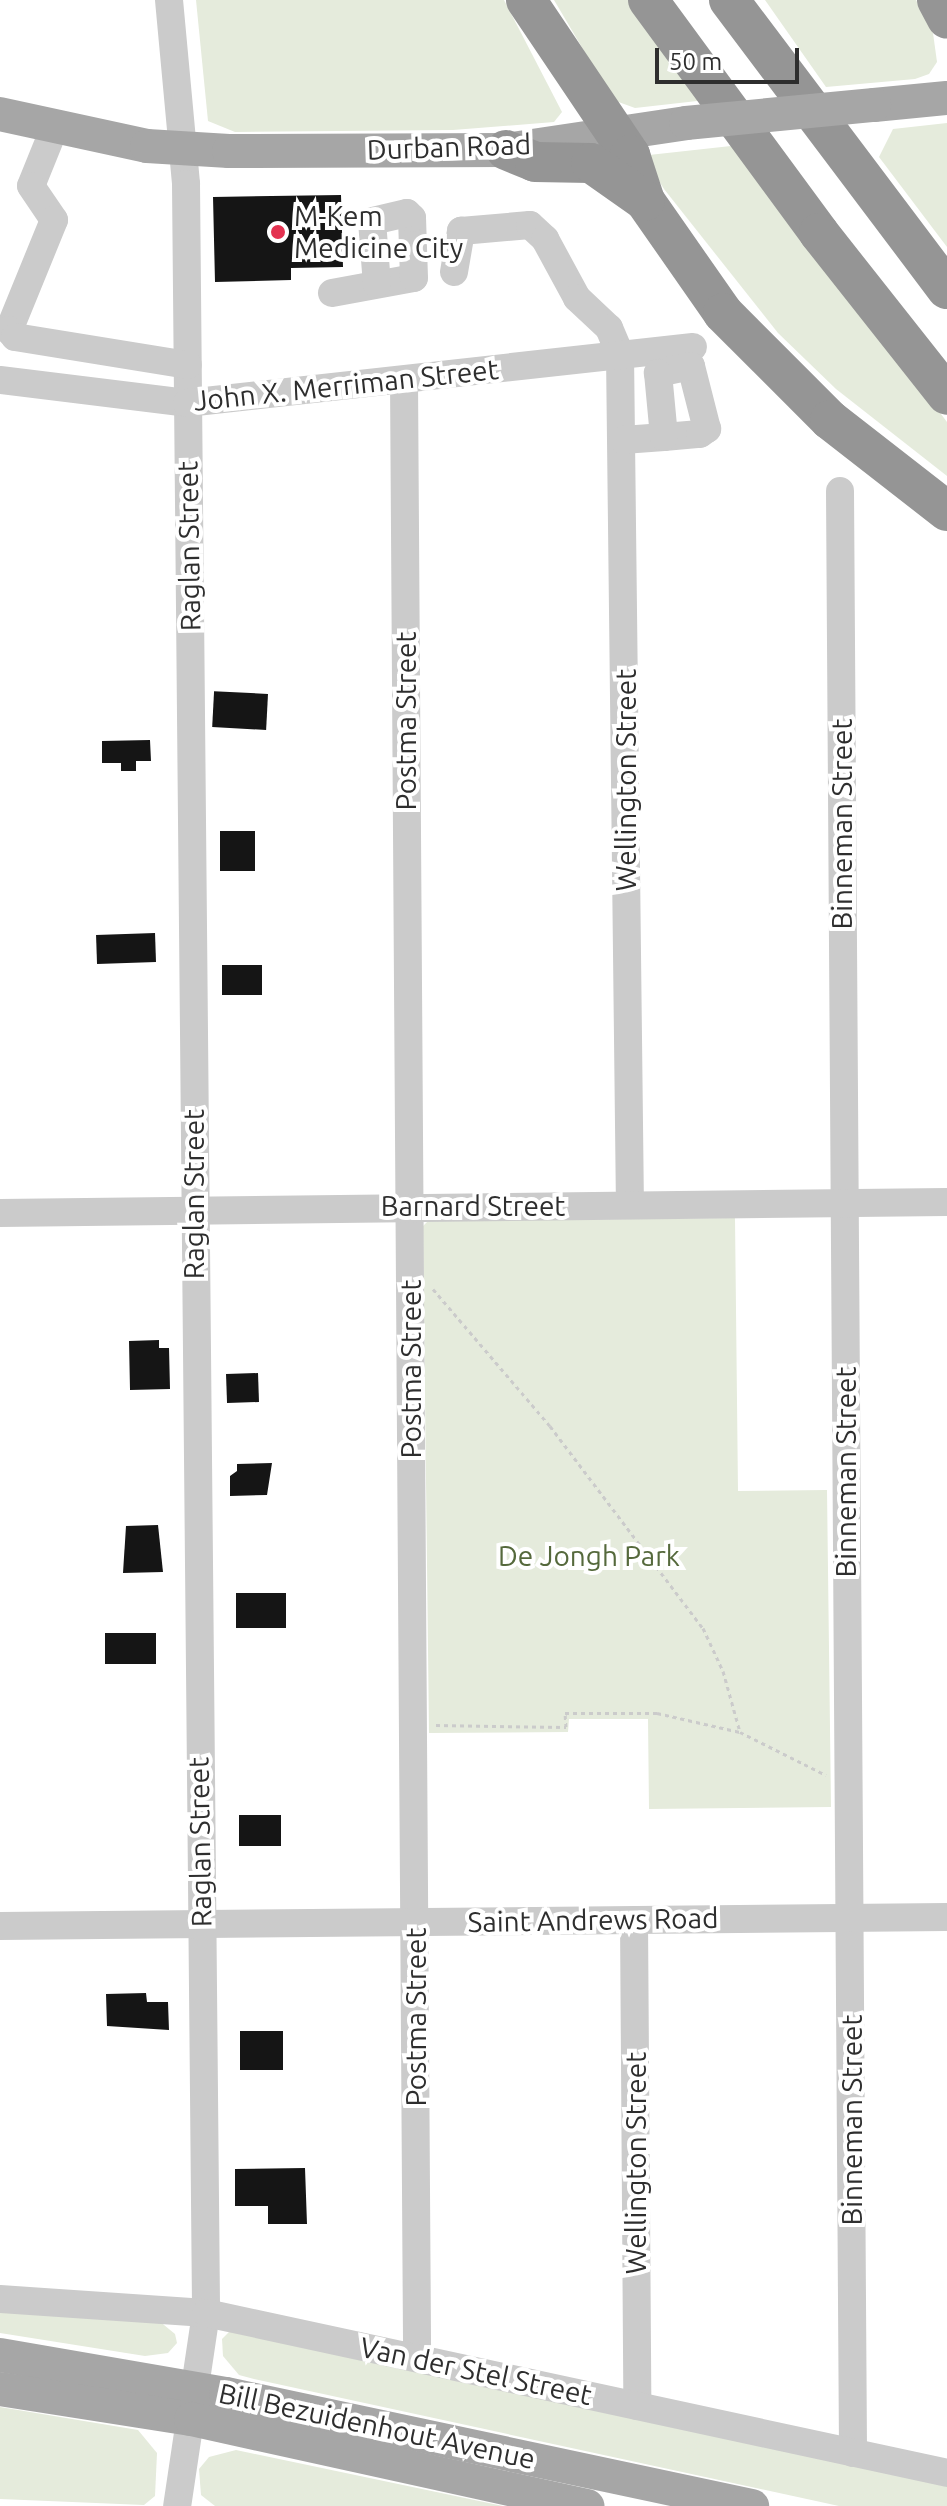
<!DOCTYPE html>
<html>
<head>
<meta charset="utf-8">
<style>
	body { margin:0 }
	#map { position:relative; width:947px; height:2506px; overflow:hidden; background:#fff; font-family:Ubuntu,sans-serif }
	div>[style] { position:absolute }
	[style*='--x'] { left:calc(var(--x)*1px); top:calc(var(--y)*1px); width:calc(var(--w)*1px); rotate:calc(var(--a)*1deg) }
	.green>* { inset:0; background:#e5ebdc }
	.building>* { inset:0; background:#151515; transform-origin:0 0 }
	.path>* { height:3px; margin-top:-1.5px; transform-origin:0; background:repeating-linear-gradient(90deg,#cbcbcb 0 4px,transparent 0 8px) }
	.minor>* { height:28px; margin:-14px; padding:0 14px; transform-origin:14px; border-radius:14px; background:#cbcbcb }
	.major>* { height:34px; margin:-17px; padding:0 17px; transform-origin:17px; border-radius:17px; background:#a6a6a6 }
	.highway>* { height:40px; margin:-20px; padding:0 20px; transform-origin:20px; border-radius:20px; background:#959595 }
	.major-bridge>* { height:34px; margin:-17px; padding:0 17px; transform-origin:17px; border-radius:17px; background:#a6a6a6 }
	.dots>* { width:22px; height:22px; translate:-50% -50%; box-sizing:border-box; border:4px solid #fff; border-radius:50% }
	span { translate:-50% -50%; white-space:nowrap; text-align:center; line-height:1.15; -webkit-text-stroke:8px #fff; paint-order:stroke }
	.street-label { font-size:28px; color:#2e2e2e }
	.poi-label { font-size:28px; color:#2e2e2e }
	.left { translate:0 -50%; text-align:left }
	.park-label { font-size:28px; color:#55693c }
	.scale { position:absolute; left:655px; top:48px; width:144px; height:36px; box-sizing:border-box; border:4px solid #2e2e2e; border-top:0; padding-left:10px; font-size:24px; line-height:28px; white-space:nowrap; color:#2e2e2e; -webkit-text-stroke:6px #fff; paint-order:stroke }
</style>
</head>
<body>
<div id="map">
	<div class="green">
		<div style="clip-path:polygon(196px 0,504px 0,562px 112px,554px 122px,453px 130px,235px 132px,208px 121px)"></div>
		<div style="clip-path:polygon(554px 0,636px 0,706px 100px,635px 108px,613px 100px)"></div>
		<div style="clip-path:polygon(765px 0,916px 0,933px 33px,937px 62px,929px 74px,915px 79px,826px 87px)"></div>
		<div style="clip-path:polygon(947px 123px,947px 247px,879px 157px,893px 129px)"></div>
		<div style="clip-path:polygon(740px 145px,947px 422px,947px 476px,836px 389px,778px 333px,664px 189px,646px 160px,649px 155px)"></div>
		<div style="clip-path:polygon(735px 1218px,738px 1491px,827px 1490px,831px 1807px,649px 1809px,648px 1719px,569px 1719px,568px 1732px,429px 1733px,423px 1226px,428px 1221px)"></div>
		<div style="clip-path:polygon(0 2310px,158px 2320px,175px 2334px,177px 2343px,168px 2353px,145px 2356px,0 2333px)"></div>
		<div style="clip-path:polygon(231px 2330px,947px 2483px,947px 2506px,839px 2506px,254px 2379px,239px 2375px,223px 2356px,222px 2339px)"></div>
		<div style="clip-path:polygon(0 2407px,138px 2430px,157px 2453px,155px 2496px,144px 2505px,0 2499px)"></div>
		<div style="clip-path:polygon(236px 2450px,503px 2506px,215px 2506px,201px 2495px,199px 2469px,209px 2457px)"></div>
	</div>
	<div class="building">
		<div style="clip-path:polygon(341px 195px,343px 267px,291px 268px,291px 280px,215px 282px,213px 197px)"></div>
		<div style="left:268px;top:694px;width:36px;height:54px;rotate:93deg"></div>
		<div style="clip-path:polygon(150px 740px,151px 761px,136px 761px,136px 771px,121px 771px,121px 763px,102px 763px,102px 741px)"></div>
		<div style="left:220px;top:831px;width:35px;height:40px"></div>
		<div style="left:155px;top:933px;width:29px;height:59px;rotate:88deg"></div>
		<div style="left:222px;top:965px;width:40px;height:30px"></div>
		<div style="clip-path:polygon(159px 1340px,159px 1348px,169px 1348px,170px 1389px,130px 1390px,129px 1341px)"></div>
		<div style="left:258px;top:1373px;width:29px;height:32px;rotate:88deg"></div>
		<div style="clip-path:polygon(272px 1463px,267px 1495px,230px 1496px,230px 1476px,237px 1471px,237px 1464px)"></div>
		<div style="clip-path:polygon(158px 1525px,163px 1572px,123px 1573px,126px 1526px)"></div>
		<div style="left:286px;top:1593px;width:35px;height:50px;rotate:90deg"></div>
		<div style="left:156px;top:1633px;width:31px;height:51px;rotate:90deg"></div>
		<div style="left:281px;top:1815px;width:31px;height:42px;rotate:90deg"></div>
		<div style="clip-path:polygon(146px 1993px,147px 2002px,168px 2002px,169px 2030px,107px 2026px,106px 1994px)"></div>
		<div style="left:240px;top:2031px;width:43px;height:39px"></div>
		<div style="clip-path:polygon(305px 2168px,307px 2224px,268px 2224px,268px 2206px,235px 2206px,235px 2169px)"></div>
	</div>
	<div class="path">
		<div style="--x:433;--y:1289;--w:180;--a:49.5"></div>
		<div style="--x:550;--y:1426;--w:253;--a:52.9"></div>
		<div style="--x:703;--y:1628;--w:47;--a:65.1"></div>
		<div style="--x:723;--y:1671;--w:63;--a:74.4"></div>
		<div style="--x:740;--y:1732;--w:96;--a:26.6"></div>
		<div style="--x:436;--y:1725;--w:130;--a:0.9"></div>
		<div style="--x:566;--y:1727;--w:14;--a:-94"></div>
		<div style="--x:565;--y:1713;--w:92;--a:0"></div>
		<div style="--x:657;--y:1713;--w:85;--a:12.9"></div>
	</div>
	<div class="minor">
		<div style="--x:169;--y:0;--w:185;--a:84.7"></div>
		<div style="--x:186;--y:184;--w:2129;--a:89.46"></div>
		<div style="--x:206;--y:2313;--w:195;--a:98.5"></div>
		<div style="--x:54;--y:129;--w:61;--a:112"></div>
		<div style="--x:31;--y:186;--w:41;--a:55.9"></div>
		<div style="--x:54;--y:220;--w:119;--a:112.2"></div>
		<div style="--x:9;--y:330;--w:9;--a:49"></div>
		<div style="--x:15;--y:337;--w:175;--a:9.2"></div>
		<div style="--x:454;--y:272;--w:42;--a:-80.3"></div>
		<div style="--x:461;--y:231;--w:69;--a:-5"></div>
		<div style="--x:530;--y:225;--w:21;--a:43"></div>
		<div style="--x:545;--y:239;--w:67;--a:61.5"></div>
		<div style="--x:577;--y:298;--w:44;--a:43.2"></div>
		<div style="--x:609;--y:328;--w:28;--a:67"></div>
		<div style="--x:620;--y:354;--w:851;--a:89.33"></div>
		<div style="--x:332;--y:293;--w:83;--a:-10.4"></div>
		<div style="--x:414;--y:278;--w:60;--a:-91.9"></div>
		<div style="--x:412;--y:218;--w:7;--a:-135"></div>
		<div style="--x:407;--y:213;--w:36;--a:167"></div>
		<div style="--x:372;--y:221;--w:63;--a:85.5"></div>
		<div style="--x:0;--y:380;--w:188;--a:7"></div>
		<div style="--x:187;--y:403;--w:509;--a:-6.32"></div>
		<div style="--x:404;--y:380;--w:1978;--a:89.62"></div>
		<div style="--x:623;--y:440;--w:41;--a:-4.2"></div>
		<div style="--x:664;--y:437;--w:36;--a:-5"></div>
		<div style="--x:700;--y:434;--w:9;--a:-36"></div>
		<div style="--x:707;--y:429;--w:65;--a:-104.3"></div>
		<div style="--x:691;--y:366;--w:34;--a:168"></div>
		<div style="--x:658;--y:373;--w:64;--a:84.6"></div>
		<div style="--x:840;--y:491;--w:1962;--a:89.62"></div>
		<div style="--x:0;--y:1213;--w:947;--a:-0.67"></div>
		<div style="--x:634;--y:1920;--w:486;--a:89.6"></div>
		<div style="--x:0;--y:1926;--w:947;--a:-0.54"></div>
		<div style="--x:0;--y:2299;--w:206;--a:3.9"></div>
		<div style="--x:206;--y:2313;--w:758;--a:12.18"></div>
	</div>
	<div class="major">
		<div style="--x:874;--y:105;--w:73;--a:-5.5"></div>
		<div style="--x:0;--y:114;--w:150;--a:12.3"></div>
		<div style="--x:147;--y:146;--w:82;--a:3.5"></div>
		<div style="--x:229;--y:151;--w:277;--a:-0.2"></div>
		<div style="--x:506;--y:150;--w:182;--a:-8.5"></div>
		<div style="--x:0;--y:2355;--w:229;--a:9.8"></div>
		<div style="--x:226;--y:2394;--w:538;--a:12.02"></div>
		<div style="--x:0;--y:2389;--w:193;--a:8.9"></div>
		<div style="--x:191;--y:2419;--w:406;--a:12.4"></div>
	</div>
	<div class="highway">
		<div style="--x:526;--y:0;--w:187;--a:56.1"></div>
		<div style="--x:630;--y:155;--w:48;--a:71.9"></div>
		<div style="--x:645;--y:201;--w:136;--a:55.1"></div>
		<div style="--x:723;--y:313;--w:151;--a:45"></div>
		<div style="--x:830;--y:420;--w:148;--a:37.9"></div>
		<div style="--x:648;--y:0;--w:289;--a:53.7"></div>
		<div style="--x:819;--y:233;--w:206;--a:51.7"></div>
		<div style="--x:729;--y:0;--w:362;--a:53"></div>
		<div style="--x:937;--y:0;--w:21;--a:62"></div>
		<div style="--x:506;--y:150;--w:31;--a:22"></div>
		<div style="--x:535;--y:162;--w:56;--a:1"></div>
		<div style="--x:591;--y:163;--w:66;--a:35.1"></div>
	</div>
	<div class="major-bridge">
		<div style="--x:686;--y:123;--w:189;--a:-5.5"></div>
	</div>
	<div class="dots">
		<div style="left:278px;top:232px;background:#e33250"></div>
	</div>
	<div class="street-label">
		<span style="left:449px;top:147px;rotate:-2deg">Durban Road</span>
		<span style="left:346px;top:385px;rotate:-6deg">John X. Merriman Street</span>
		<span style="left:189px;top:546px;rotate:-91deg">Raglan Street</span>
		<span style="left:406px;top:721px;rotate:-90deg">Postma Street</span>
		<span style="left:626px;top:780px;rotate:-90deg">Wellington Street</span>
		<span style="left:842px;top:824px;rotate:-90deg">Binneman Street</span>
		<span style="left:194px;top:1194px;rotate:-90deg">Raglan Street</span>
		<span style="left:473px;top:1206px">Barnard Street</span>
		<span style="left:411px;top:1369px;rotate:-90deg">Postma Street</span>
		<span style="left:846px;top:1472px;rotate:-90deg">Binneman Street</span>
		<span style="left:200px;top:1842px;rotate:-91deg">Raglan Street</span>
		<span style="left:593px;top:1920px;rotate:-1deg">Saint Andrews Road</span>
		<span style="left:416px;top:2017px;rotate:-90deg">Postma Street</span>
		<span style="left:852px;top:2120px;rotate:-90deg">Binneman Street</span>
		<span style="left:636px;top:2163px;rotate:-90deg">Wellington Street</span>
		<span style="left:476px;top:2371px;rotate:12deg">Van der Stel Street</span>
		<span style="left:377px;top:2426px;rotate:12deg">Bill Bezuidenhout Avenue</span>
	</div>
	<div class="poi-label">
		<span class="left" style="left:294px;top:232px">M-Kem<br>Medicine City</span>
	</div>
	<div class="park-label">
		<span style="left:589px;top:1556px">De Jongh Park</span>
	</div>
	<div class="scale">50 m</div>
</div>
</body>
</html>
